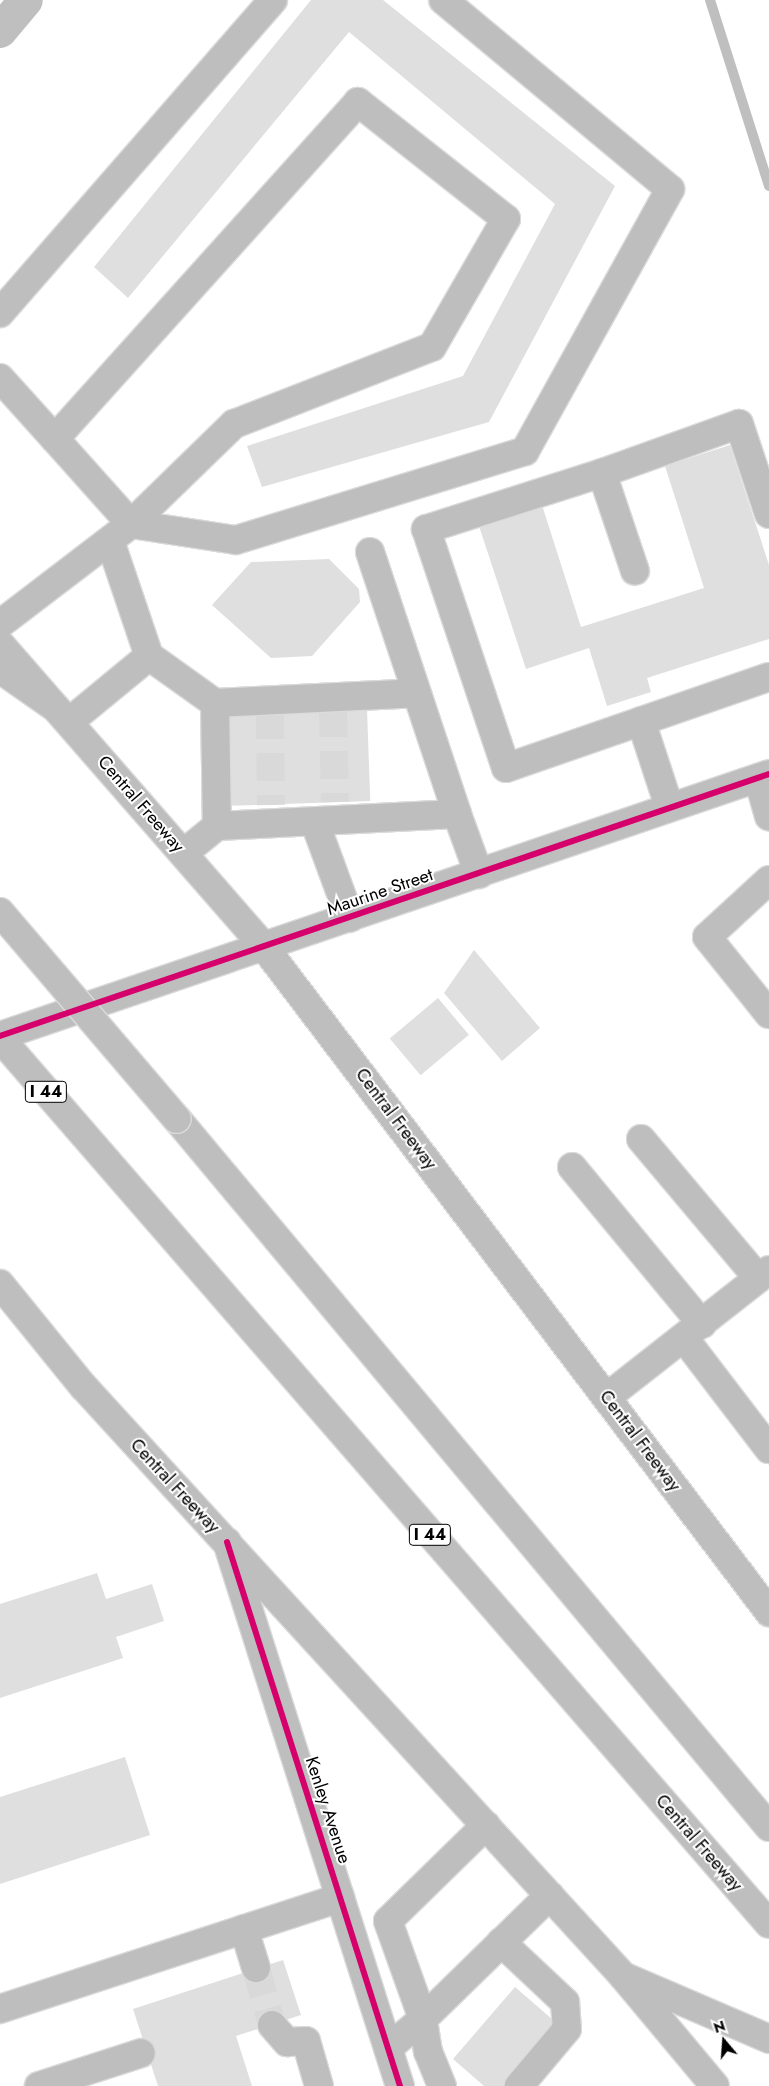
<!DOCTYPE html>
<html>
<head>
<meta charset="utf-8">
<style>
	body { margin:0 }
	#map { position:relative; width:769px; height:2086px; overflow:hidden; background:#fff; font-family:Jost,sans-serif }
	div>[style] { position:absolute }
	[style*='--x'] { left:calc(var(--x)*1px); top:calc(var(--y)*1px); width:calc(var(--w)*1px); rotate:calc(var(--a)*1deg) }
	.stream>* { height:10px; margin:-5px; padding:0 5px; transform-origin:5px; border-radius:5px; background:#bfbfbf }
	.canal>* { height:34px; margin:-17px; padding:0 17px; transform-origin:17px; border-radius:17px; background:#bfbfbf }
	.building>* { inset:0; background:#dfdfdf; transform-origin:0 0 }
	.minor-tunnel>* { height:28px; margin-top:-14px; transform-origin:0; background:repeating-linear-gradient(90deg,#d9d9d9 0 28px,transparent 0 42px) }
	.roads { filter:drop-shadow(1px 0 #dbdbdb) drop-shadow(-1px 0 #dbdbdb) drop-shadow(0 1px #dbdbdb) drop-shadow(0 -1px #dbdbdb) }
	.minor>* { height:28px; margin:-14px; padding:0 14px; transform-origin:14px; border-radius:14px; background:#bebebe }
	.major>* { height:28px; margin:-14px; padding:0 14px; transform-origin:14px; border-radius:14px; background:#bebebe }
	.highway>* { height:28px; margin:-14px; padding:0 14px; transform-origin:14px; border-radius:14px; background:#bebebe }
	.bridges { filter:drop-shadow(1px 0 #dbdbdb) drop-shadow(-1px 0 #dbdbdb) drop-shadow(0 1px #dbdbdb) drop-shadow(0 -1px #dbdbdb) }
	.highway-bridge>* { height:28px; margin:-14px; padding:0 14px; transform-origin:14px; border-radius:14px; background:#bebebe }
	.cycleway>* { height:6px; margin:-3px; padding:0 3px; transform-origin:3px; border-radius:3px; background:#d6006c }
	span { translate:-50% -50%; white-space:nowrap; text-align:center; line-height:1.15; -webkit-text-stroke:4px #fff; paint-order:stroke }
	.shield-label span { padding:1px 4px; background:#fff; border:1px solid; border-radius:4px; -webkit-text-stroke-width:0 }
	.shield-label { font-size:16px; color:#000; font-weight:700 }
	.street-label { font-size:18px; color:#000 }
	.north { position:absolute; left:699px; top:2016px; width:50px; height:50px; -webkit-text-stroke:4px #fff; paint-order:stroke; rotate:342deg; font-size:14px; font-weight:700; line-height:20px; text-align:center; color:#000 }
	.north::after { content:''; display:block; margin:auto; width:18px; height:22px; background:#000; clip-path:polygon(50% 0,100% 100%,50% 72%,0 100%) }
</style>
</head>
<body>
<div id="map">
	<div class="stream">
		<div style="--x:710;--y:0;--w:195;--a:72.4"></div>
	</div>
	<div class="canal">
		<div style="--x:0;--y:31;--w:40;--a:-50"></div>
	</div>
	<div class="building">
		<div style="clip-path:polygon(311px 0,383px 0,615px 186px,489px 422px,262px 487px,247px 446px,463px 376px,555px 204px,349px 32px,128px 298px,94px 267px)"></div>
		<div style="clip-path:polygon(730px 445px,769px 565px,769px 639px,647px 678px,651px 692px,607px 706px,589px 648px,526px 669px,478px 523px,541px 502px,581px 627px,704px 588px,665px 466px)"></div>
		<div style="clip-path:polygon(329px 559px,359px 589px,360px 602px,312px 656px,271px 658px,212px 605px,251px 562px)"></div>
		<div style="left:367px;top:708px;width:93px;height:141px;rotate:88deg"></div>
		<div style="clip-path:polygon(474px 950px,540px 1028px,502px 1061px,444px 993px)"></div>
		<div style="left:438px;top:998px;width:48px;height:63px;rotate:50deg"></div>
		<div style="clip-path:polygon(97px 1573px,106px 1599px,152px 1584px,164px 1621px,116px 1637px,123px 1658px,0 1698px,0 1604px)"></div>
		<div style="clip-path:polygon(125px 1757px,150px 1835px,0 1884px,0 1797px)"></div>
		<div style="clip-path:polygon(283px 1960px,301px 2015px,236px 2036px,252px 2086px,158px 2086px,133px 2009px)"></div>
		<div style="clip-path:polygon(515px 1987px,560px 2026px,508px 2086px,484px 2086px,453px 2059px)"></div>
	</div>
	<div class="minor-tunnel">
		<div style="--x:333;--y:709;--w:93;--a:88.8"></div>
		<div style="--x:270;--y:711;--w:94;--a:89.4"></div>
		<div style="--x:256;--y:1968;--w:59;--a:74.3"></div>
	</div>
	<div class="roads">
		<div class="minor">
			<div style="--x:0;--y:313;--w:415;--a:-48.9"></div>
			<div style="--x:0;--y:378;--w:82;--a:48"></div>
			<div style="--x:55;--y:439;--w:114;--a:48.2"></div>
			<div style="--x:131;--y:524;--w:144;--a:-44.2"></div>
			<div style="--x:234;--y:424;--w:212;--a:-21.3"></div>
			<div style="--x:432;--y:347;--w:148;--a:-60"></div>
			<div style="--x:506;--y:219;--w:189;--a:-141.7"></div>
			<div style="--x:358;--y:102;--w:453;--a:132"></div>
			<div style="--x:602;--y:473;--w:103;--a:71.4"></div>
			<div style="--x:769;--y:514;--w:95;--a:-108.4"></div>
			<div style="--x:739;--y:424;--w:145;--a:160.3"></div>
			<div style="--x:602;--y:473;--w:185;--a:162.3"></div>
			<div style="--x:426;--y:529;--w:252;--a:71.5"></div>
			<div style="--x:506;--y:768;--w:278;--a:-19.1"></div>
			<div style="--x:370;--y:552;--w:276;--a:71.6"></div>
			<div style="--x:0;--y:624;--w:165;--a:-37.4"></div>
			<div style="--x:131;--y:524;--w:106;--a:8.7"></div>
			<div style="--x:236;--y:540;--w:302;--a:-17.1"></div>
			<div style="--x:525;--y:451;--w:299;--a:-61"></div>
			<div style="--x:670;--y:189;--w:295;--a:-140.2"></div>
			<div style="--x:149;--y:656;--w:81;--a:35.5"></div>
			<div style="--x:215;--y:703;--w:201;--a:-2.8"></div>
			<div style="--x:215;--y:703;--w:123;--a:89.1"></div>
			<div style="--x:641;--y:721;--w:89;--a:71.8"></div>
			<div style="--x:69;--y:722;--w:104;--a:-39.5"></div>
			<div style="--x:149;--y:656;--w:121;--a:-108.7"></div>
			<div style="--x:758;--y:778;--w:40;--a:74"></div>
			<div style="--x:315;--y:823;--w:101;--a:69.8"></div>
			<div style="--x:184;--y:853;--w:43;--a:-39.3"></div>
			<div style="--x:217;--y:826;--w:240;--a:-2.9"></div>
			<div style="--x:457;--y:814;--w:64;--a:69.9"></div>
			<div style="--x:769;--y:880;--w:84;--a:137.4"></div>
			<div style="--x:707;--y:937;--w:99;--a:51.2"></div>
			<div style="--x:0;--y:1036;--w:812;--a:-18.81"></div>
			<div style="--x:641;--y:1139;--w:182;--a:49.9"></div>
			<div style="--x:572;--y:1167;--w:204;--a:50.4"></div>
			<div style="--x:684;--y:1338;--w:140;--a:52.6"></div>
			<div style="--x:607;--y:1397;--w:206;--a:-38.1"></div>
			<div style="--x:227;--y:1542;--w:571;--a:72.36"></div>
			<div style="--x:244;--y:1929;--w:41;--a:72.9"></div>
			<div style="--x:501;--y:1942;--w:88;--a:43.2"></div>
			<div style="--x:565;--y:2002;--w:27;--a:86"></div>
			<div style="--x:567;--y:2029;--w:75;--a:130.1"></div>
			<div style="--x:0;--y:2009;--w:358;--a:-18.1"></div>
			<div style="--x:272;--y:2025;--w:23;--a:49"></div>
			<div style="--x:287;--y:2042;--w:19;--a:-3"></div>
			<div style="--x:306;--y:2041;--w:47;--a:73.9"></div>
			<div style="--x:388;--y:2048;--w:45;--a:-39.6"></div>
			<div style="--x:423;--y:2019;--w:104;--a:-109.7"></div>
			<div style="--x:388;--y:1921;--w:137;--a:-44.4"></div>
			<div style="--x:39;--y:2086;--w:107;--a:-17.9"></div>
			<div style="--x:442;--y:2086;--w:37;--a:-112"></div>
			<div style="--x:428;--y:2052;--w:33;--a:-99"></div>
			<div style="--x:423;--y:2019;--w:177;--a:-44.3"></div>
		</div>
		<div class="major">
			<div style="--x:0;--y:644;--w:403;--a:48.9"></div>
			<div style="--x:265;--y:948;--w:834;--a:52.8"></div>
			<div style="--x:0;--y:1284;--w:132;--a:50.9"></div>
			<div style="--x:83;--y:1386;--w:800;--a:47.53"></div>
			<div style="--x:623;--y:1976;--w:143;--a:50.1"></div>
		</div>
		<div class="highway">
			<div style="--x:0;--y:669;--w:68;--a:34.9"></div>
			<div style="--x:0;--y:1038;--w:1173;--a:49.04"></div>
			<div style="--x:177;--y:1119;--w:923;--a:50.1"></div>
			<div style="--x:623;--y:1976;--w:159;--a:23.3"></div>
		</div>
	</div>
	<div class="bridges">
		<div class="highway-bridge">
			<div style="--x:0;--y:912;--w:272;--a:49.5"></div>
		</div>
	</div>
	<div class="cycleway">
		<div style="--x:0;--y:1036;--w:812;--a:-18.81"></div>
		<div style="--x:227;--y:1542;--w:571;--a:72.36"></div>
	</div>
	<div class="shield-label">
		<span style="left:46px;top:1092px">I 44</span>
		<span style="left:430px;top:1535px">I 44</span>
	</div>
	<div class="street-label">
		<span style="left:141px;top:804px;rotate:49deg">Central Freeway</span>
		<span style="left:380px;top:892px;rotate:-19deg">Maurine Street</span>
		<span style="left:396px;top:1119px;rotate:53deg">Central Freeway</span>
		<span style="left:640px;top:1441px;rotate:53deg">Central Freeway</span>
		<span style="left:175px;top:1486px;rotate:47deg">Central Freeway</span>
		<span style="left:328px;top:1810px;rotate:72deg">Kenley Avenue</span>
		<span style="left:699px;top:1843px;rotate:49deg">Central Freeway</span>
	</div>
	<div class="north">N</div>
</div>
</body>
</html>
